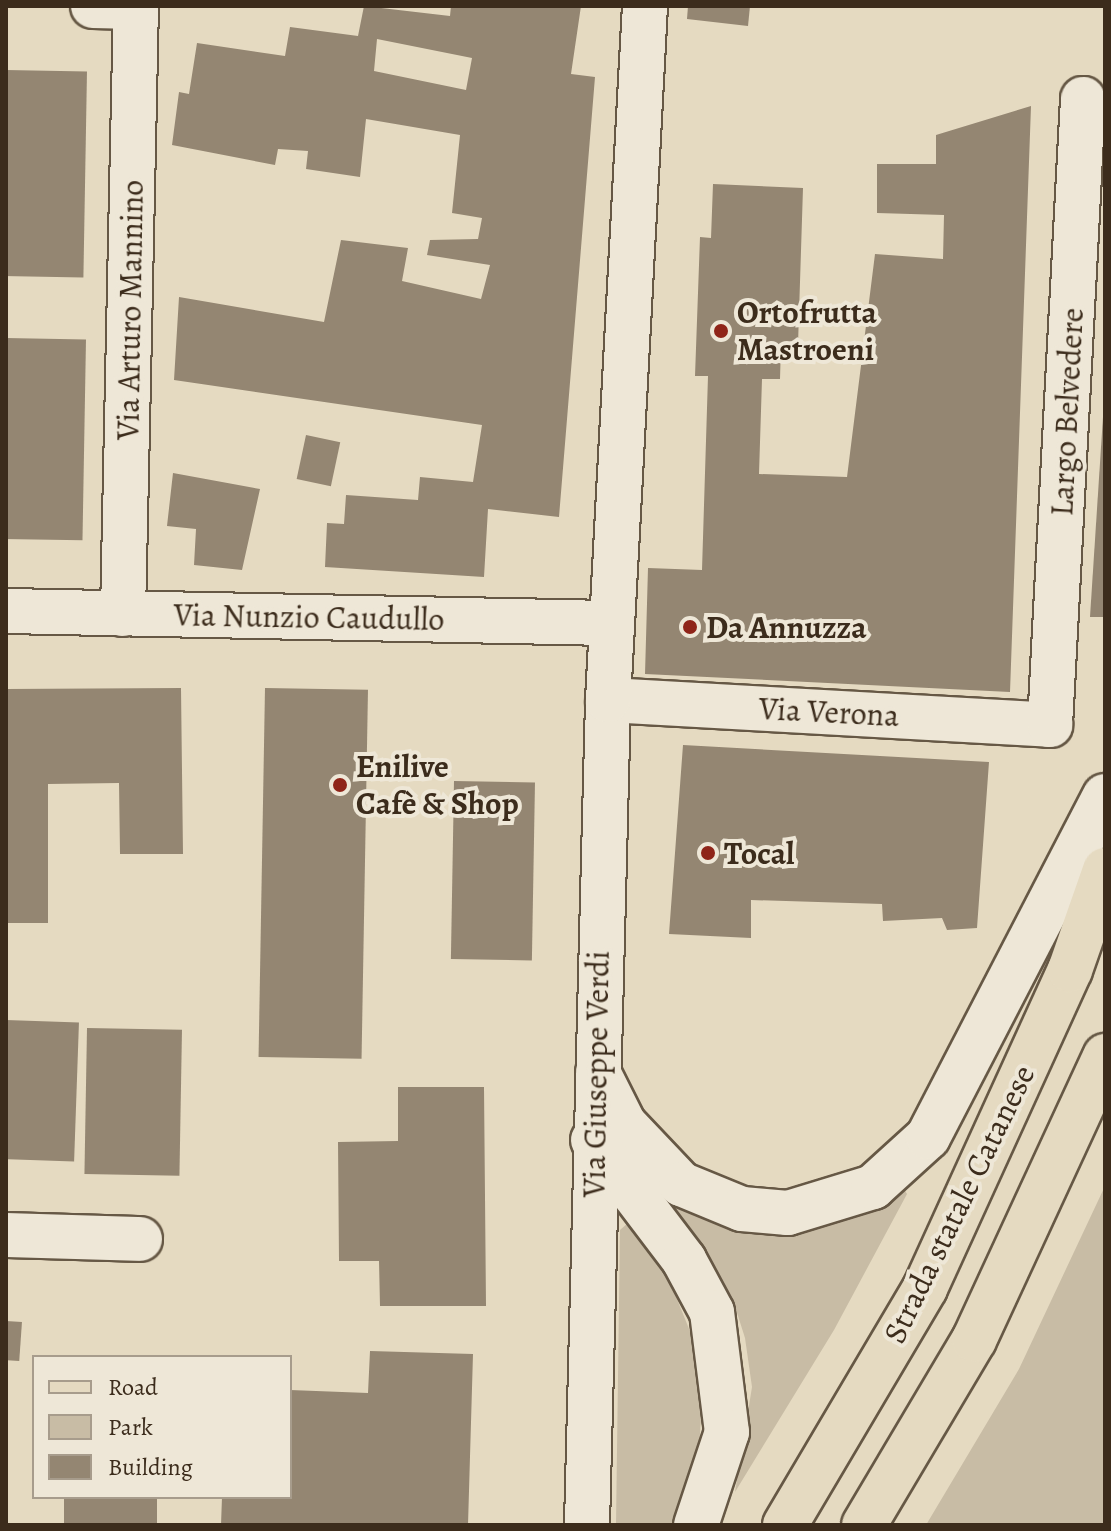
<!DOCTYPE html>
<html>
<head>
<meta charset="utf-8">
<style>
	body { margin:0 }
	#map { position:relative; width:1111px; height:1531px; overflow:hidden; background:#e5dac1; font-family:Alegreya,serif }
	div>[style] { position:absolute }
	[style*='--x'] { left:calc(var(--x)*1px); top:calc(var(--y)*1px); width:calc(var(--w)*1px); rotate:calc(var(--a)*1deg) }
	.green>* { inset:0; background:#c8bca5 }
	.building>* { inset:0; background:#948672; transform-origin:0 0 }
	.roads { filter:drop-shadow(2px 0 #665845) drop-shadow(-2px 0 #665845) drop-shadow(0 2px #665845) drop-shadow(0 -2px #665845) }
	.street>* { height:44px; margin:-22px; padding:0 22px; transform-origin:22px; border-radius:22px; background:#eee7d7 }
	.secondary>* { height:44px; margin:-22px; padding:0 22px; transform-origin:22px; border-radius:22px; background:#eee7d7 }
	.primary>* { height:44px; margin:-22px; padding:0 22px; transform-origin:22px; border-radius:22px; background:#e5dac1 }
	.dots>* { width:22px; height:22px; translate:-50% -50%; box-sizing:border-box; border:4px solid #eee7d7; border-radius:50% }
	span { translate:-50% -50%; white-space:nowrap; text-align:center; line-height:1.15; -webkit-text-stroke:8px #eee7d7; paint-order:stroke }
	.street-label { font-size:32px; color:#3c2c1c }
	.poi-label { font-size:32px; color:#3c2c1c; font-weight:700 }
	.left { translate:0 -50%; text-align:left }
	.frame { position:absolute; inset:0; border:8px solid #3c2c1c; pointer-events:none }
	.legend { position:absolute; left:32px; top:1355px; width:260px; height:144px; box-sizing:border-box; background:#eee7d7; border:2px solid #a79c8c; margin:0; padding:10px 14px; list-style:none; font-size:24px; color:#3c2c1c }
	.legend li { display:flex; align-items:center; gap:16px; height:40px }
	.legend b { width:40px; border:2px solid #a79c8c }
</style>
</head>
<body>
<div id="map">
	<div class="green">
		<div style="clip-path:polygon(901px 1184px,907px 1194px,834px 1330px,735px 1492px,752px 1387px,745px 1338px,732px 1297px,667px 1205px,674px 1200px,713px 1223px,750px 1232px)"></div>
		<div style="clip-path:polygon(1105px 1186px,1105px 1525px,926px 1525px,1019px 1369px)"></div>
		<div style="clip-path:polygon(628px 1223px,662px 1262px,704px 1366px,698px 1467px,671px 1525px,616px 1525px,620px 1230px)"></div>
	</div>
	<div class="building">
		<div style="clip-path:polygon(evenodd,364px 6px,450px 16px,451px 6px,581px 6px,571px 74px,595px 77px,559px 517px,488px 509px,484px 577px,325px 567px,327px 523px,344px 524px,346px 495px,418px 500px,420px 477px,473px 482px,482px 425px,174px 380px,179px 297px,324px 322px,341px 240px,408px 248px,402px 281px,481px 299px,490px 265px,427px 255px,430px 240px,478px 239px,482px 218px,452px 213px,460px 135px,366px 119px,360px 177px,306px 169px,308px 151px,278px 149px,275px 165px,172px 145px,179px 92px,189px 94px,197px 43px,285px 56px,290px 27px,358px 36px,364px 6px,377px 39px,472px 58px,466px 90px,374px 71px,377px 39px)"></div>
		<div style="clip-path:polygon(688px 6px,750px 6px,748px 26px,687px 19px)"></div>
		<div style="left:6px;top:70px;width:81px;height:206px;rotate:1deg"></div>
		<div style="clip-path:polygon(1031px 106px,1010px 692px,645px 674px,648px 568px,702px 570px,708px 376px,695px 376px,700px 237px,711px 238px,713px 184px,803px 188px,798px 345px,781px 344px,780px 379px,762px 379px,759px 474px,847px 477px,875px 254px,943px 259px,944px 215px,877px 213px,877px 164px,936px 164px,936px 135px)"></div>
		<div style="left:6px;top:338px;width:80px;height:201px;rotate:1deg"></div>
		<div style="clip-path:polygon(1103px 417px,1105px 617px,1090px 617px,1102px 432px)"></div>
		<div style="left:306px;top:435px;width:35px;height:45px;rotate:12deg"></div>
		<div style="clip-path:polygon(173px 473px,260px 489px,242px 570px,194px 565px,196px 529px,167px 526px)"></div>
		<div style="clip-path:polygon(181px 688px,183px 854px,120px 854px,119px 783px,48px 784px,48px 923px,6px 923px,6px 689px)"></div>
		<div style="left:265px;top:688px;width:103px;height:369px;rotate:1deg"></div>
		<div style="clip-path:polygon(683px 745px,989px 762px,977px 928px,947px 930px,942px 918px,883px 921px,882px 904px,751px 900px,751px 938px,669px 934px)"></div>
		<div style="left:454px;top:781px;width:81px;height:178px;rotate:1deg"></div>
		<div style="left:6px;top:1020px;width:73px;height:139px;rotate:2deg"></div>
		<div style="left:87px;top:1028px;width:95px;height:146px;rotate:1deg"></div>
		<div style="clip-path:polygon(398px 1087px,484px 1087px,486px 1306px,380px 1306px,379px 1261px,339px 1261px,338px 1142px,398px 1141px)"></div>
		<div style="left:6px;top:1321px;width:16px;height:39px;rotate:4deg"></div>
		<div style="clip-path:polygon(370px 1351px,473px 1354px,468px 1525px,221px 1525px,222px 1497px,290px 1497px,290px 1390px,368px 1393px)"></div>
		<div style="left:64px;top:1497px;width:93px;height:28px"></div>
	</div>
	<div class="roads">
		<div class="street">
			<div style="--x:93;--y:6;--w:43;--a:1.3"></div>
			<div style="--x:123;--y:614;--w:608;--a:-88.78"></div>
			<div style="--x:608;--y:700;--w:443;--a:3.2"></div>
			<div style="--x:1050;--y:725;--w:627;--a:-86.98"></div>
			<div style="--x:6;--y:1235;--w:134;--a:1.7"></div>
		</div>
		<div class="secondary">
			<div style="--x:6;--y:611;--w:605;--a:1.14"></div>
			<div style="--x:598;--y:1072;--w:58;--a:63.4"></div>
			<div style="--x:624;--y:1124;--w:83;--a:46.5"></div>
			<div style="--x:681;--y:1184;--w:66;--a:22.3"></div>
			<div style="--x:742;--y:1209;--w:46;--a:5"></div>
			<div style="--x:788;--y:1213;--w:89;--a:-17"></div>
			<div style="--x:873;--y:1187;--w:74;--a:-42.3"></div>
			<div style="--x:928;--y:1137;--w:384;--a:-62.6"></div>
			<div style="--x:593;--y:1140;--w:151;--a:52.8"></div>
			<div style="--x:684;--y:1260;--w:59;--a:61.7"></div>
			<div style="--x:712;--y:1312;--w:121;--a:82.9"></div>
			<div style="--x:727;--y:1432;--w:98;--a:108.4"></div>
			<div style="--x:587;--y:1525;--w:825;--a:-88.54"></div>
			<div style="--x:608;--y:700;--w:695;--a:-86.95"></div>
		</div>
		<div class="primary">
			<div style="--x:785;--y:1525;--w:275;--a:-59.4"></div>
			<div style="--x:925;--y:1288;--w:349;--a:-65.5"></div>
			<div style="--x:1070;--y:970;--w:106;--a:-70.7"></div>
			<div style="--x:864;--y:1525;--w:215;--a:-59.3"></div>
			<div style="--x:974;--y:1340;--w:313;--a:-65.2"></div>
		</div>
	</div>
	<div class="dots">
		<div style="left:721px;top:331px;background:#8f2418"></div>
		<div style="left:690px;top:627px;background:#8f2418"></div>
		<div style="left:340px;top:785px;background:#8f2418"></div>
		<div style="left:708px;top:853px;background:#8f2418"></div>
	</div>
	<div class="street-label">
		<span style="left:130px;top:310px;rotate:-89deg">Via Arturo Mannino</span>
		<span style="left:1067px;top:412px;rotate:-87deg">Largo Belvedere</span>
		<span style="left:309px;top:617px;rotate:1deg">Via Nunzio Caudullo</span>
		<span style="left:829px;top:712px;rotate:3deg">Via Verona</span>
		<span style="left:596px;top:1074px;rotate:-89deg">Via Giuseppe Verdi</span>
		<span style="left:959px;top:1204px;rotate:-64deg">Strada statale Catanese</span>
	</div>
	<div class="poi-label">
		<span class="left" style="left:737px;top:331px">Ortofrutta<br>Mastroeni</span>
		<span class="left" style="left:706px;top:627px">Da Annuzza</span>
		<span class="left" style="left:356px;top:785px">Enilive<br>Cafè &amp; Shop</span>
		<span class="left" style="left:724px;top:853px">Tocal</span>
	</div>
	<div class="frame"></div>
	<ul class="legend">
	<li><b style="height:10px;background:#e5dac1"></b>Road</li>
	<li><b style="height:22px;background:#c8bca5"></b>Park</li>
	<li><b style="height:22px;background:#948672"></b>Building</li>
	</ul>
</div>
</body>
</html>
